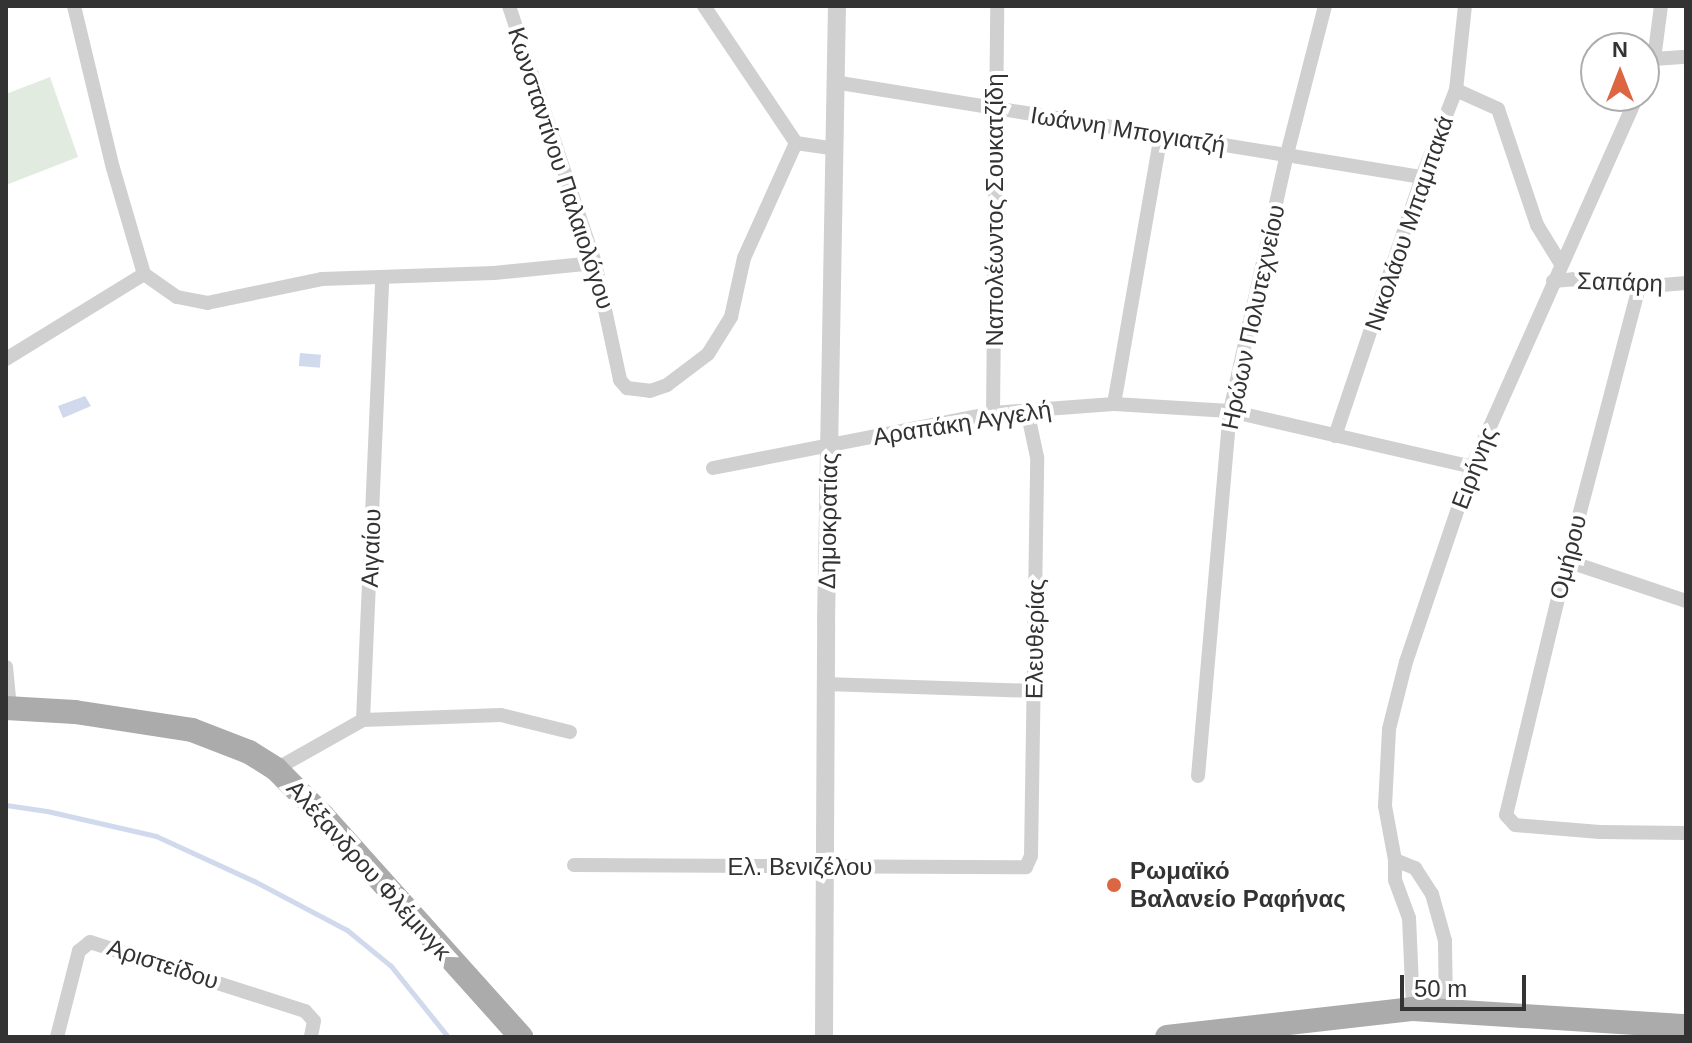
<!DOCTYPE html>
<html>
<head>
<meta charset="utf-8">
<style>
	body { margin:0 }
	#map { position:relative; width:1692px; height:1043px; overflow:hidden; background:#fff; font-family:Arial,sans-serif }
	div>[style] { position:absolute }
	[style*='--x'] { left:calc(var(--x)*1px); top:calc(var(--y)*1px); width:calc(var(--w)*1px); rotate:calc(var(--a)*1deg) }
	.green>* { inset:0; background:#e2ebe0 }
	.water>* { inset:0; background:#d1d9ec; transform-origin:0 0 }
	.stream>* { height:5px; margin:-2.5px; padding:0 2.5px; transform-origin:2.5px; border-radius:2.5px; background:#d1d9ec }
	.minor>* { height:14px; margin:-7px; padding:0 7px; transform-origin:7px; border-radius:7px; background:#d0d0d0 }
	.tertiary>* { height:18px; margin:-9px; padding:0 9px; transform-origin:9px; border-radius:9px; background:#d0d0d0 }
	.primary>* { height:24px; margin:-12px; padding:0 12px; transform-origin:12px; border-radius:12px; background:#ababab }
	.dots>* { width:22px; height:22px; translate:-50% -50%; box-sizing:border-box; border:4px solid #fff; border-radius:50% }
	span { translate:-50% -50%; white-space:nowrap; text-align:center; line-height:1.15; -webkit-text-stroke:8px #fff; paint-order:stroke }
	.street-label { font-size:24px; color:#333 }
	.poi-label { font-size:24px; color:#333; font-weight:700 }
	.left { translate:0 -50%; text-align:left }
	.frame { position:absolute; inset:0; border:8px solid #333; pointer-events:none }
	.north { position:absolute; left:1580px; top:32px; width:80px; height:80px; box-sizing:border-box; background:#fff; border:2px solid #adadad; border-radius:50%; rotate:0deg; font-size:22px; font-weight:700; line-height:32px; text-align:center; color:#333 }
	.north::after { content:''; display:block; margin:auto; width:28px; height:36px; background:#dd6642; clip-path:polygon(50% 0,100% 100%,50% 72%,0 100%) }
	.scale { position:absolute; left:1400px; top:975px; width:126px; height:36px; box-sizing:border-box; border:4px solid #333; border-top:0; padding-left:10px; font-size:24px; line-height:28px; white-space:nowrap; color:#333; -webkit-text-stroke:6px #fff; paint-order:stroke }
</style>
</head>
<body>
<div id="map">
	<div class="green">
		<div style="clip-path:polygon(50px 77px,78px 157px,6px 185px,6px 94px)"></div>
	</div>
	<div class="water">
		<div style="left:300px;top:353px;width:21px;height:13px;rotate:5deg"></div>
		<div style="clip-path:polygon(85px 396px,91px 406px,63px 418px,58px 406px)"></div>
	</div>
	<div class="stream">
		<div style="--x:6;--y:805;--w:41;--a:8.3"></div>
		<div style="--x:47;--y:811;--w:112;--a:12.9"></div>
		<div style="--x:156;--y:836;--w:108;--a:24.7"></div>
		<div style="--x:254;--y:881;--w:105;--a:27.8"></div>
		<div style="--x:347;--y:930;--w:57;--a:39.3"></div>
		<div style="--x:391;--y:966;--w:91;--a:51.2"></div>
	</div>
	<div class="minor">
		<div style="--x:74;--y:6;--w:167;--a:76.5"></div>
		<div style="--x:113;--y:168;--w:110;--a:73.7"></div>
		<div style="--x:509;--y:6;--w:271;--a:71.5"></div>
		<div style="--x:595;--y:263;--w:120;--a:77.9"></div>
		<div style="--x:620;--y:380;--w:11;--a:49"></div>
		<div style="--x:627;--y:388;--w:23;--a:7"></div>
		<div style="--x:650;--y:391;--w:18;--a:-19"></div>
		<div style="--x:667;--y:385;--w:51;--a:-37.1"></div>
		<div style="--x:708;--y:354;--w:44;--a:-58.1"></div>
		<div style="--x:731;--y:317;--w:60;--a:-77.6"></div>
		<div style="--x:744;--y:258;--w:126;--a:-65.7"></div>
		<div style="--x:704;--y:6;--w:165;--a:56.1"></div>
		<div style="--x:796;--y:143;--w:40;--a:8.5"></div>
		<div style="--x:1654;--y:59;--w:32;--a:-4"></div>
		<div style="--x:1644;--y:81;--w:24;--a:-66"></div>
		<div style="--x:1654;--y:59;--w:53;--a:-82.5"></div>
		<div style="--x:834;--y:82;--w:596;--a:9.18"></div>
		<div style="--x:1456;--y:90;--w:46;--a:24.3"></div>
		<div style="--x:1498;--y:109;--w:122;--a:71.4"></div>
		<div style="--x:1537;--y:225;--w:46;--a:58.4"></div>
		<div style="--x:144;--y:274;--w:40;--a:34.9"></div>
		<div style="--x:177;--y:297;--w:31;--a:11"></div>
		<div style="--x:207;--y:303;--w:117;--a:-11.8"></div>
		<div style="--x:322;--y:279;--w:172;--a:-2"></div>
		<div style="--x:494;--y:273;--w:101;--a:-5.7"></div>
		<div style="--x:1553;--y:281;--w:21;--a:-5"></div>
		<div style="--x:1574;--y:279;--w:65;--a:7"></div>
		<div style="--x:1639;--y:287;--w:47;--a:-4.9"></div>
		<div style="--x:1639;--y:287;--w:283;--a:104.7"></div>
		<div style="--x:1567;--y:561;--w:261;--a:103.5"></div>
		<div style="--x:1506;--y:815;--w:13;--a:48"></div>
		<div style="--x:1515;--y:825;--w:85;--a:4.7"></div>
		<div style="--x:1600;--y:832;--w:86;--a:0.7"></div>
		<div style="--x:6;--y:359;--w:162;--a:-31.6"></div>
		<div style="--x:1114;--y:404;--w:273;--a:-80.1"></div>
		<div style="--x:993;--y:413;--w:407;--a:-89.4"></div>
		<div style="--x:1335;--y:436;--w:273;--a:-71.4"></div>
		<div style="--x:1422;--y:177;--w:93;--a:-68.7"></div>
		<div style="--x:1456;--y:90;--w:84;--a:-83.9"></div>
		<div style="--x:713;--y:468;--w:285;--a:-11.1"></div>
		<div style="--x:993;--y:413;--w:121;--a:-4.3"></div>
		<div style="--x:1114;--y:404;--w:116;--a:3.5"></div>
		<div style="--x:1230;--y:411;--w:248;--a:13"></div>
		<div style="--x:1567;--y:561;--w:126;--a:18.6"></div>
		<div style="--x:6;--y:667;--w:41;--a:84.4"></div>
		<div style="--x:825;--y:684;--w:210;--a:1.9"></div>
		<div style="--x:363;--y:720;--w:138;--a:-2.1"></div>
		<div style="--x:501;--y:715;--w:71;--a:13.8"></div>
		<div style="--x:276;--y:769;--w:100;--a:-29.4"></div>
		<div style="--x:363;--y:720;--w:443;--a:-87.5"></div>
		<div style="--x:1198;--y:776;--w:366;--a:-85"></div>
		<div style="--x:1230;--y:411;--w:263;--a:-77.5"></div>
		<div style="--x:1287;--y:154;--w:153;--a:-75.6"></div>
		<div style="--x:1395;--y:860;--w:22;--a:22"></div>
		<div style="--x:1415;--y:868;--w:31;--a:57"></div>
		<div style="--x:1432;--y:894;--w:49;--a:74.5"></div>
		<div style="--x:1445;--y:941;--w:68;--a:89.2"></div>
		<div style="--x:574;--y:865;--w:452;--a:0.3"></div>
		<div style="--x:1026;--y:867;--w:12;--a:-66"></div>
		<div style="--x:1031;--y:856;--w:399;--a:-89.1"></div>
		<div style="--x:1037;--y:457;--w:48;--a:-102"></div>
		<div style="--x:1413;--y:1009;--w:91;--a:-92.5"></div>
		<div style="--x:1409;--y:918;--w:40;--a:-110.2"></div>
		<div style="--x:1395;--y:880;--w:20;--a:-90"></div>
		<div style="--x:1395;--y:860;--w:55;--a:-100.5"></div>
		<div style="--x:1385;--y:806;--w:77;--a:-87"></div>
		<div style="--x:1389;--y:729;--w:69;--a:-75.8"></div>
		<div style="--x:1406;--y:662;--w:206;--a:-71.3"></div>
		<div style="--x:1472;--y:467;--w:406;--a:-66"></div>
		<div style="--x:57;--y:1037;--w:89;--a:-75.7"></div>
		<div style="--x:79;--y:951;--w:14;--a:-39"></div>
		<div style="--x:90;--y:942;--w:226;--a:17.8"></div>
		<div style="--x:305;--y:1011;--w:13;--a:48"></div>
		<div style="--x:314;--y:1021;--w:16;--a:101"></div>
	</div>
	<div class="tertiary">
		<div style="--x:824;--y:1037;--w:415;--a:-89.7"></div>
		<div style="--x:826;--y:622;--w:616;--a:-88.98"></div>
	</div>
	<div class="primary">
		<div style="--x:6;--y:708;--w:69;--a:3.3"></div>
		<div style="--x:75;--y:712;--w:118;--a:8.7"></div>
		<div style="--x:192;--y:730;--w:61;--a:21.1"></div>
		<div style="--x:249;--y:752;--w:32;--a:32"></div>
		<div style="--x:276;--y:769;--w:66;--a:45"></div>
		<div style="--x:323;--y:816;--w:297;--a:48.1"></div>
		<div style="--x:1167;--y:1037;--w:248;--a:-6.5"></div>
		<div style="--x:1413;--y:1009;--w:274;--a:3.6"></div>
	</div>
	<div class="dots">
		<div style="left:1114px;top:885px;background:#dd6642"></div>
	</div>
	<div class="street-label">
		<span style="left:1128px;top:130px;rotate:9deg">Ιωάννη Μπογιατζή</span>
		<span style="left:561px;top:168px;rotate:72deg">Κωνσταντίνου Παλαιολόγου</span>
		<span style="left:995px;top:210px;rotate:-90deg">Ναπολέωντος Σουκατζίδη</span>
		<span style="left:1409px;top:223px;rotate:-71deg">Νικολάου Μπαμπακά</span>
		<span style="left:1620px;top:282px;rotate:2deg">Σαπάρη</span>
		<span style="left:1253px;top:317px;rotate:-78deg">Ηρώων Πολυτεχνείου</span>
		<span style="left:962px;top:423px;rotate:-9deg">Αραπάκη Αγγελή</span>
		<span style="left:1474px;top:468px;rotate:-69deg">Ειρήνης</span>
		<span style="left:828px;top:521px;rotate:-89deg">Δημοκρατίας</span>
		<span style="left:371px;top:548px;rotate:-88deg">Αιγαίου</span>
		<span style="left:1568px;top:557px;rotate:-76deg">Ομήρου</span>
		<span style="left:1035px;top:639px;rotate:-89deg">Ελευθερίας</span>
		<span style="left:800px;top:867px">Ελ. Βενιζέλου</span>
		<span style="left:369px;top:870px;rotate:48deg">Αλέξανδρου Φλέμινγκ</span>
		<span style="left:163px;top:964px;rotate:18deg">Αριστείδου</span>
	</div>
	<div class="poi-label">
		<span class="left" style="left:1130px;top:885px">Ρωμαϊκό<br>Βαλανείο Ραφήνας</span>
	</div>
	<div class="frame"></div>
	<div class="north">N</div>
	<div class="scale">50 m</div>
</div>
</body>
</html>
